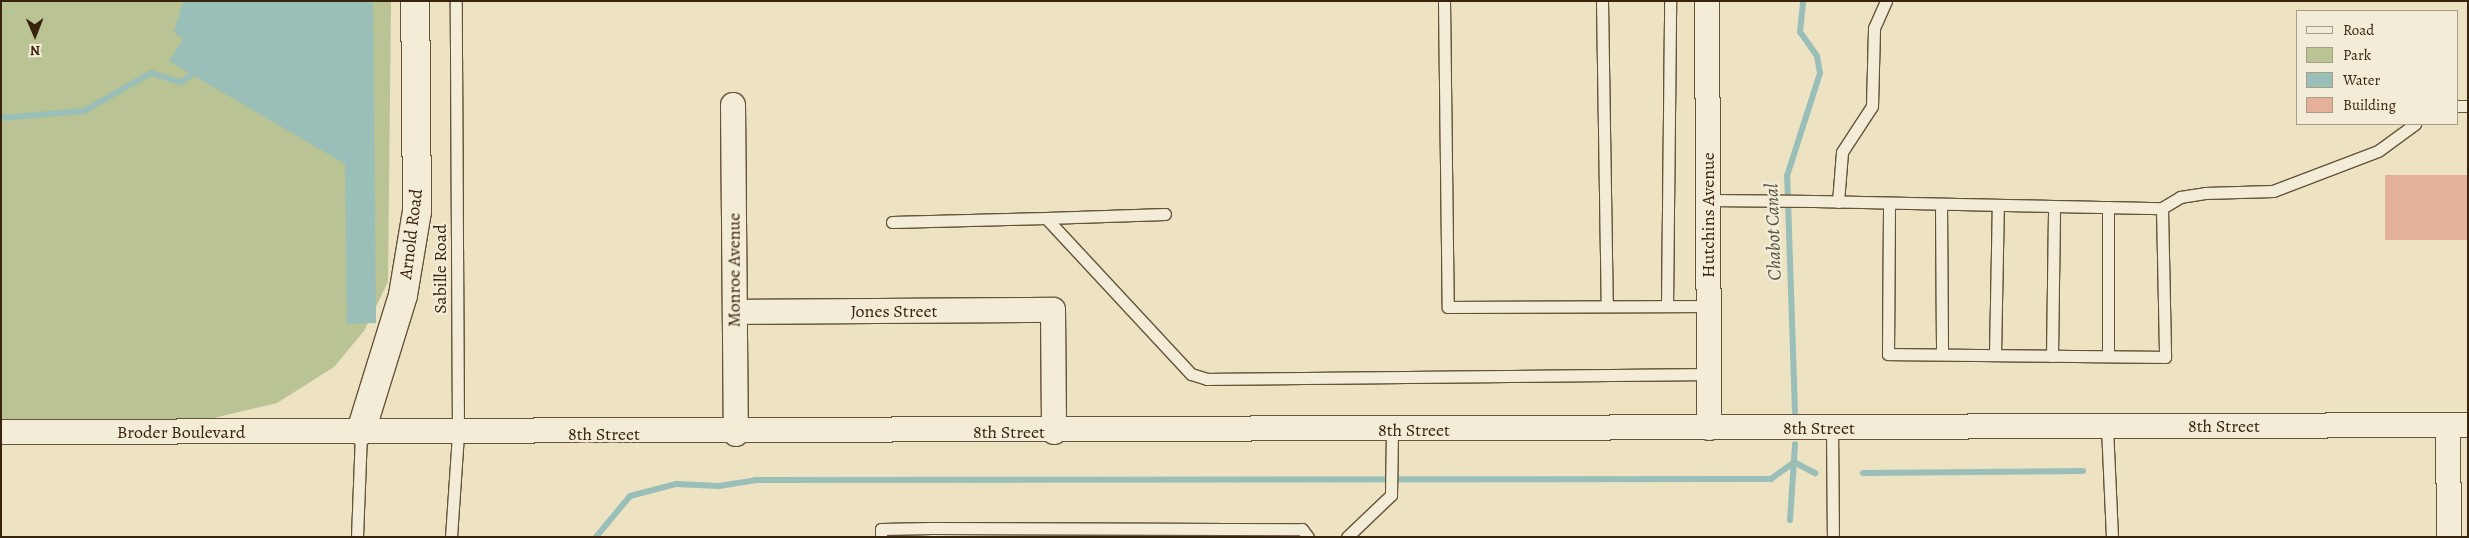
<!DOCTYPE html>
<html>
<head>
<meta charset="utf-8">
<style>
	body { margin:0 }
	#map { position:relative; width:2469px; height:538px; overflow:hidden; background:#ede3c3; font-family:Alegreya,serif }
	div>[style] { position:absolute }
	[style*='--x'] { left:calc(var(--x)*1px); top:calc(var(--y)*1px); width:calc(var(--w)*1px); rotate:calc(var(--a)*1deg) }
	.green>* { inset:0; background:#b9c393 }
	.water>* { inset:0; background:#9abeb8 }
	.stream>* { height:6px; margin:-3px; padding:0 3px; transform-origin:3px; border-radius:3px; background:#9abeb8 }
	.building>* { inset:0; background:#e4b09a; transform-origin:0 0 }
	.roads { filter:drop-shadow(1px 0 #65543a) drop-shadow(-1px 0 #65543a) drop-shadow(0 1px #65543a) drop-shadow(0 -1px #65543a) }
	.service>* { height:11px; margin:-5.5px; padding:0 5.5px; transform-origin:5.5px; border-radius:5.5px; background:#f3edd8 }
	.minor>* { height:24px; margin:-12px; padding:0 12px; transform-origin:12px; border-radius:12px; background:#f3edd8 }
	.tertiary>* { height:28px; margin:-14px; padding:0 14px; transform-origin:14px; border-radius:14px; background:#f3edd8 }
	span { translate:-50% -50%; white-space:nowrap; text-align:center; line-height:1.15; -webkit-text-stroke:4.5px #f3edd8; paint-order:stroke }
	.street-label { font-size:18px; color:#38240c }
	.water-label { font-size:19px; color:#555240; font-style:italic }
	.frame { position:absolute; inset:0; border:2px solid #38240c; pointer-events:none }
	.legend { position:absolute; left:2296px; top:10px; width:162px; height:115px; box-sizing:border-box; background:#f3edd8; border:1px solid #a89d86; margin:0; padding:6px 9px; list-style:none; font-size:15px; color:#38240c }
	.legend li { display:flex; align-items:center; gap:10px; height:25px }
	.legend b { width:25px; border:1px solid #a89d86 }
	.north { position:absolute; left:10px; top:10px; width:50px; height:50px; -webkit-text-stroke:4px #f3edd8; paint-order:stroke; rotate:179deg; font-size:14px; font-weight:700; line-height:20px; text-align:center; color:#38240c }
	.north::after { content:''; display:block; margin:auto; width:18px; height:22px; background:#38240c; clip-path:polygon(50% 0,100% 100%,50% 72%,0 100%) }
</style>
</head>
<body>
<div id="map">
	<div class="green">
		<div style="clip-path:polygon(1px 1px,391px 1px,388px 282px,364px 331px,334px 367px,277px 403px,201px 421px,1px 421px)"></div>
	</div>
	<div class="water">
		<div style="clip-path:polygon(183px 1px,373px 1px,376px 323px,347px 324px,345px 164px,169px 61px,183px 39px,174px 32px)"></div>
	</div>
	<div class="stream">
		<div style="--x:1;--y:118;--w:83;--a:-4.8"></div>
		<div style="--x:84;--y:111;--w:77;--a:-29.6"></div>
		<div style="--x:151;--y:73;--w:31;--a:17"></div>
		<div style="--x:181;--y:82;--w:22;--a:-34"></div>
		<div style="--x:1795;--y:412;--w:236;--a:-91.9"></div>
		<div style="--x:1787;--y:176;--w:108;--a:-72.2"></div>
		<div style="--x:1820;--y:73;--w:17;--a:-100"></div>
		<div style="--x:1817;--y:56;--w:29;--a:-125"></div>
		<div style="--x:1800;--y:32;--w:31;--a:-84"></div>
		<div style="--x:1794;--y:462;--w:24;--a:28"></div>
		<div style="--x:1863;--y:473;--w:220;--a:-0.5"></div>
		<div style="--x:1790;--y:520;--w:76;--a:-86.2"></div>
		<div style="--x:596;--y:537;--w:53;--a:-50.3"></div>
		<div style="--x:630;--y:496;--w:48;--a:-14.6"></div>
		<div style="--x:676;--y:484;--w:43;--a:2.7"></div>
		<div style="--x:719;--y:486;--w:36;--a:-9"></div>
		<div style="--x:755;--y:480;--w:1016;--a:-0.06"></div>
		<div style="--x:1771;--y:479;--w:29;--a:-36"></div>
	</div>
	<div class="building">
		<div style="left:2468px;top:175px;width:65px;height:83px;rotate:90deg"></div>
	</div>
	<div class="roads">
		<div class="service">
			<div style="--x:1444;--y:1;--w:306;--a:89.3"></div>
			<div style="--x:1448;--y:307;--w:260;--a:-0.2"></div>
			<div style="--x:1602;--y:1;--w:305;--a:89.1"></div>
			<div style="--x:2458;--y:106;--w:10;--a:0"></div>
			<div style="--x:1708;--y:200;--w:106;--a:0.5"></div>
			<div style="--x:1814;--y:201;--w:348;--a:1.2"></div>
			<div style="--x:2162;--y:208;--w:149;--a:88.8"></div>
			<div style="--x:2165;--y:357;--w:277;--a:-179.4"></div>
			<div style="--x:1888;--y:354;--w:151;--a:-89.6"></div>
			<div style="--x:1838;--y:202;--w:50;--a:-85.4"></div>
			<div style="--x:1842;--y:152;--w:55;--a:-56.9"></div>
			<div style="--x:1872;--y:106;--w:78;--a:-88.5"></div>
			<div style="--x:1874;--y:28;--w:30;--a:-66"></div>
			<div style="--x:1941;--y:204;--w:150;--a:89.6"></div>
			<div style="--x:2108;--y:207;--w:149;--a:90"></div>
			<div style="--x:2162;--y:208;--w:21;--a:-31"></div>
			<div style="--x:2180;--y:197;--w:25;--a:-9"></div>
			<div style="--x:2205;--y:193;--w:68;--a:-1.7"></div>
			<div style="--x:2273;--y:191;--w:112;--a:-20.9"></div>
			<div style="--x:2378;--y:151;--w:46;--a:-36.1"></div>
			<div style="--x:1046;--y:218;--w:119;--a:-1.9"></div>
			<div style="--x:892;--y:222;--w:154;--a:-1.5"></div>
			<div style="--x:1046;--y:218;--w:213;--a:47.1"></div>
			<div style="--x:1191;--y:374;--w:17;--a:17"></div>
			<div style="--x:1207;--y:379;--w:501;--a:-0.57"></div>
			<div style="--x:1667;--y:306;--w:305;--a:-89.4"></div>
			<div style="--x:1995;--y:355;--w:150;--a:-88.9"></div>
			<div style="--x:2052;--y:356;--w:150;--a:-89.2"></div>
			<div style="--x:2107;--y:427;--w:110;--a:87.4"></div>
			<div style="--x:1832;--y:428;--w:109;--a:89.5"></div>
			<div style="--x:357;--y:537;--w:106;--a:-87.8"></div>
			<div style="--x:451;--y:537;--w:104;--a:-86.1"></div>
			<div style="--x:458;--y:433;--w:432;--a:-90.3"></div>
			<div style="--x:881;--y:537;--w:8;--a:-90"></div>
			<div style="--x:881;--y:529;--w:51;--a:-1.1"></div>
			<div style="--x:932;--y:528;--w:370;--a:0.2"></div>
			<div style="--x:1302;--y:529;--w:10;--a:53"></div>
			<div style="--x:1347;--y:537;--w:61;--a:-43.7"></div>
			<div style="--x:1391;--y:495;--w:64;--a:-89.1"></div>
		</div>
		<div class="minor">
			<div style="--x:1707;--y:1;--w:427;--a:89.7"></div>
			<div style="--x:733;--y:105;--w:329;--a:89.5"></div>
			<div style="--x:735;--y:312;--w:318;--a:-0.4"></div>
			<div style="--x:1053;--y:310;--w:122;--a:89.5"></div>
			<div style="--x:2448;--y:425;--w:112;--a:89.5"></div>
			<div style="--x:1;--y:432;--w:2467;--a:-0.16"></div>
		</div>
		<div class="tertiary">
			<div style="--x:361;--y:431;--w:142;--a:-72.8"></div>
			<div style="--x:403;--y:295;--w:85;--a:-80.5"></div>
			<div style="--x:417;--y:211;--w:210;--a:-90.5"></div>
		</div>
	</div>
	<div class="street-label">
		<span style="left:1708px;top:215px;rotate:-90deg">Hutchins Avenue</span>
		<span style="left:411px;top:234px;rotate:-83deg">Arnold Road</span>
		<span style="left:440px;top:269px;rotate:-90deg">Sabille Road</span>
		<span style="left:734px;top:270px;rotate:-90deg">Monroe Avenue</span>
		<span style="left:894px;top:311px">Jones Street</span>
		<span style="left:2224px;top:426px">8th Street</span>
		<span style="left:1819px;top:428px">8th Street</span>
		<span style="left:1414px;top:430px">8th Street</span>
		<span style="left:181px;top:432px">Broder Boulevard</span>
		<span style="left:1009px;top:432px">8th Street</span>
		<span style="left:604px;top:434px">8th Street</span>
	</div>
	<div class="water-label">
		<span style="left:1774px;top:232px;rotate:-92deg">Chabot Canal</span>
	</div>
	<div class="frame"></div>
	<ul class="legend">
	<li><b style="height:6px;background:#f3edd8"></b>Road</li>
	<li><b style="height:14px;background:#b9c393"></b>Park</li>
	<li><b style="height:14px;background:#9abeb8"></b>Water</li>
	<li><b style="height:14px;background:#e4b09a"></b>Building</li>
	</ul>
	<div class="north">N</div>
</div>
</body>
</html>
